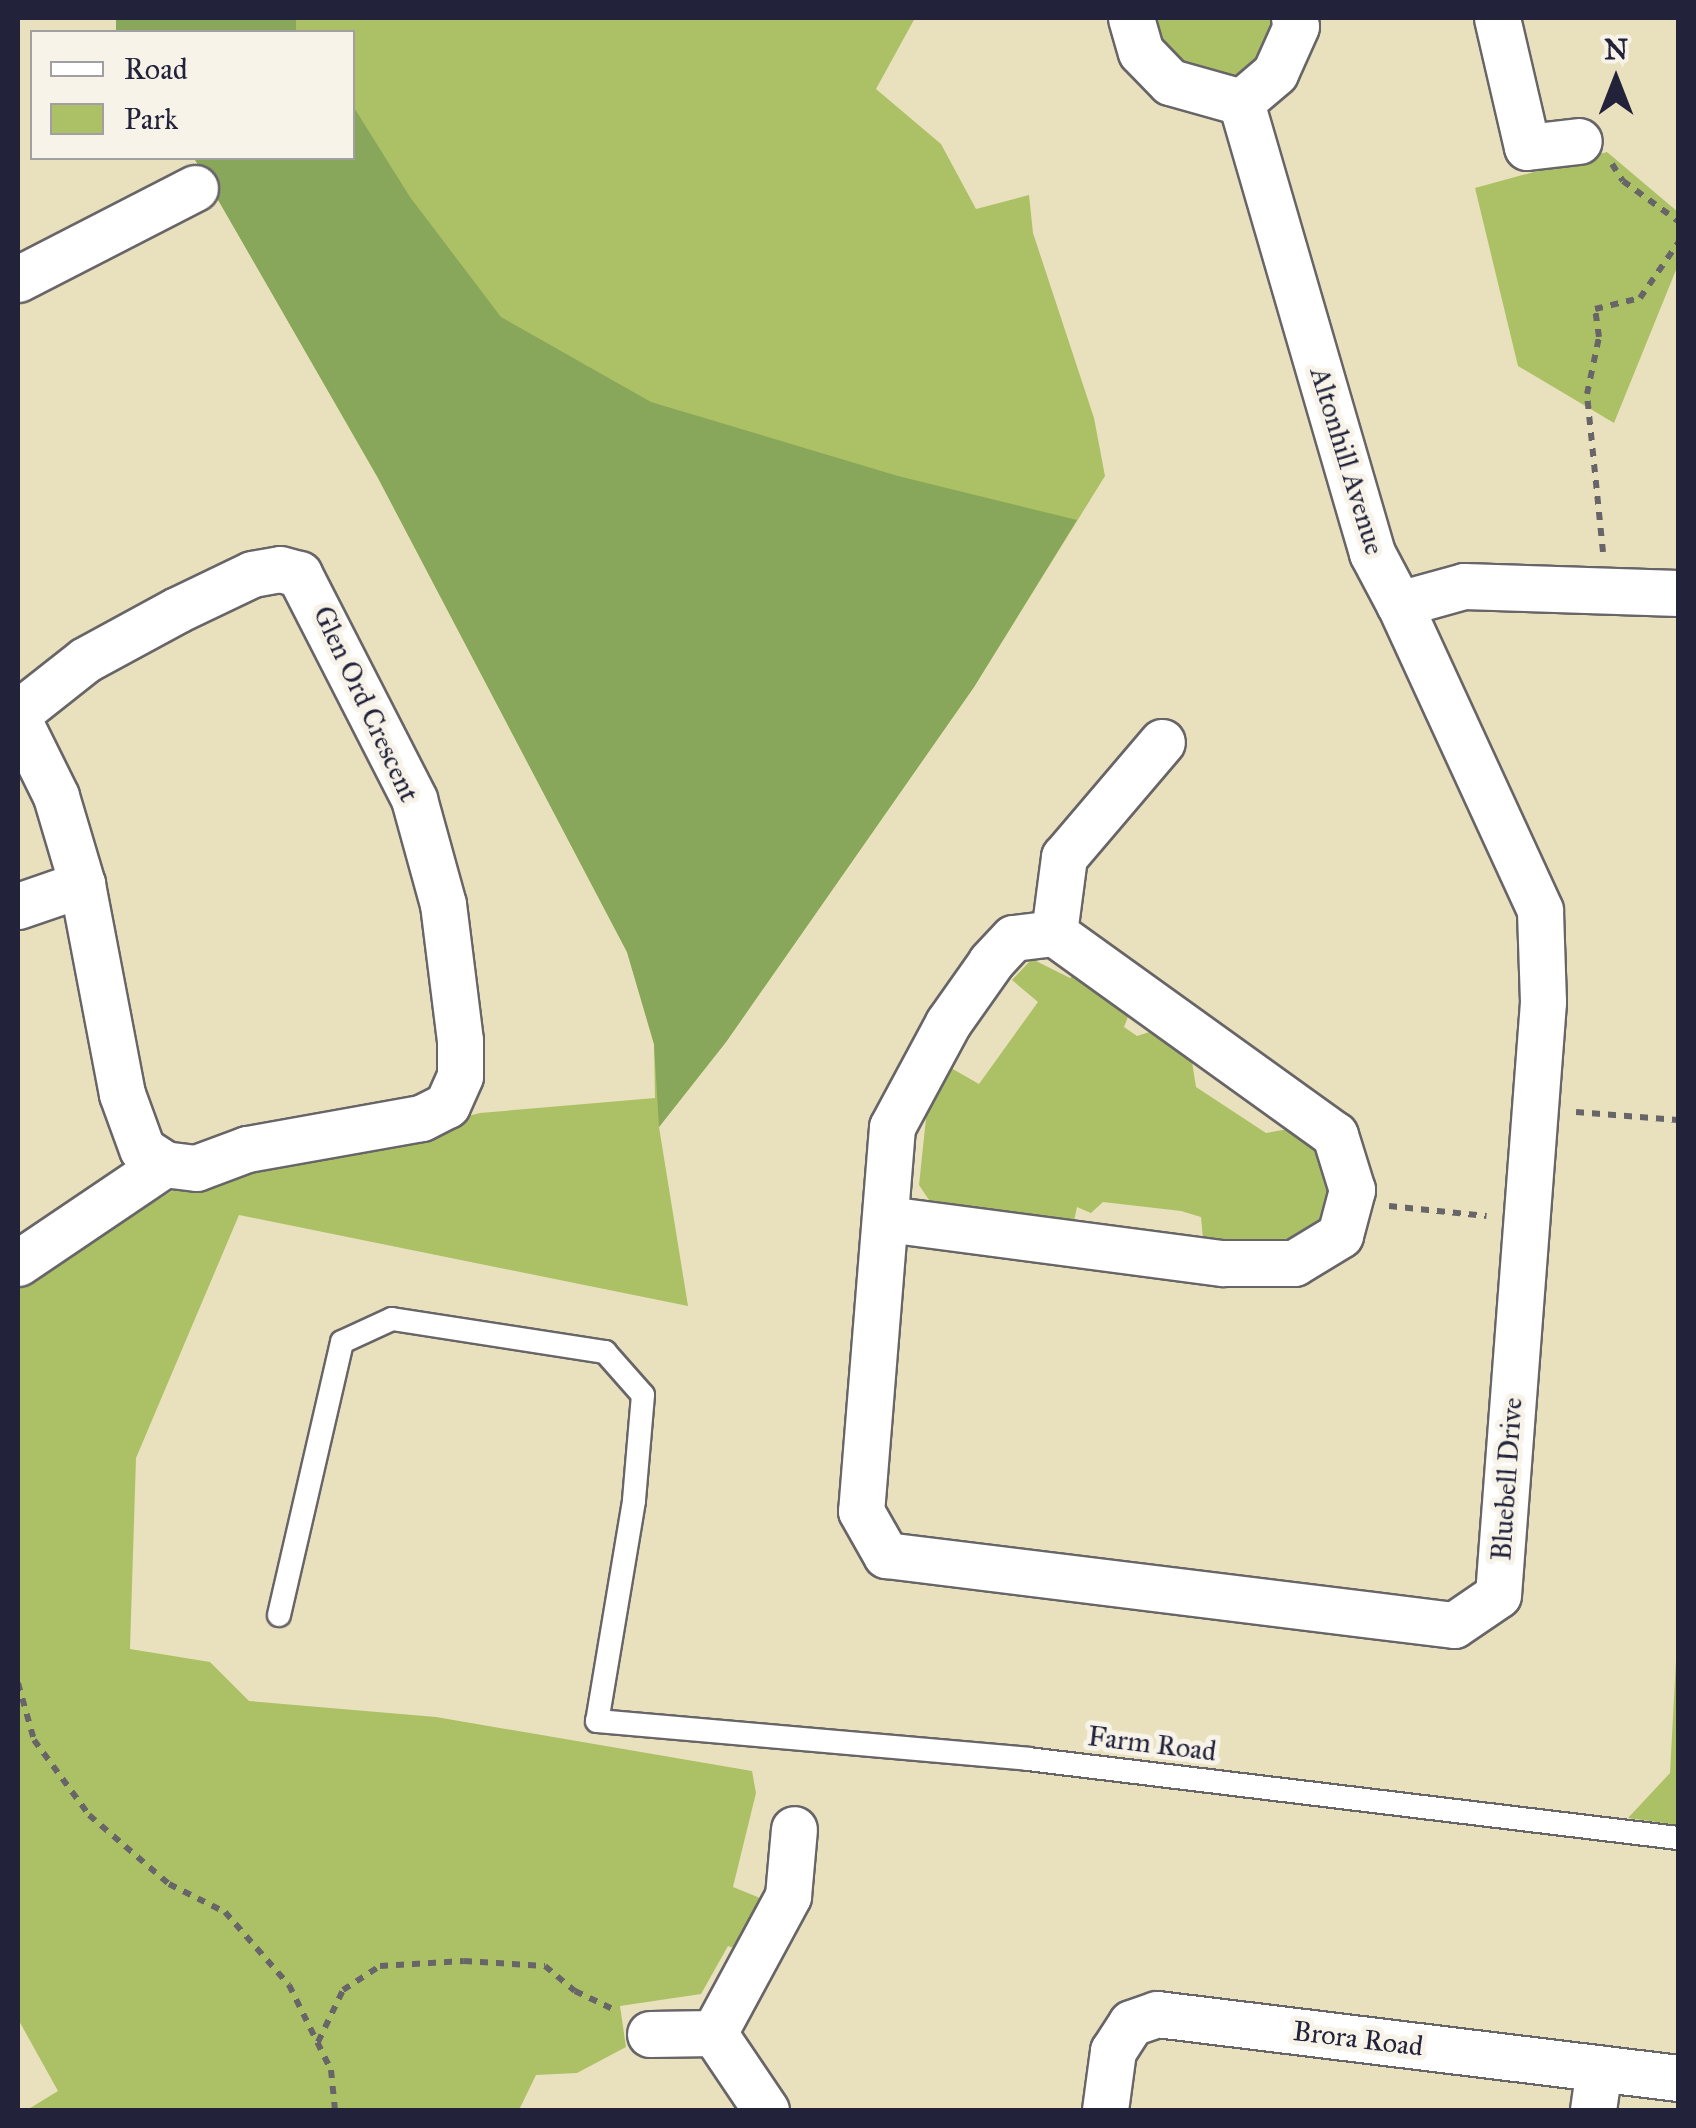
<!DOCTYPE html>
<html>
<head>
<meta charset="utf-8">
<style>
	body { margin:0 }
	#map { position:relative; width:1696px; height:2128px; overflow:hidden; background:#e9e1bd; font-family:"IM FELL Great Primer",serif }
	div>[style] { position:absolute }
	[style*='--x'] { left:calc(var(--x)*1px); top:calc(var(--y)*1px); width:calc(var(--w)*1px); rotate:calc(var(--a)*1deg) }
	.green>* { inset:0; background:#acc165 }
	.forest>* { inset:0; background:#89a75a; transform-origin:0 0 }
	.path>* { height:6px; margin-top:-3px; transform-origin:0; background:repeating-linear-gradient(90deg,#686568 0 8px,transparent 0 16px) }
	.roads { filter:drop-shadow(2px 0 #686568) drop-shadow(-2px 0 #686568) drop-shadow(0 2px #686568) drop-shadow(0 -2px #686568) }
	.service>* { height:22px; margin:-11px; padding:0 11px; transform-origin:11px; border-radius:11px; background:#fff }
	.minor>* { height:45px; margin:-22.5px; padding:0 22.5px; transform-origin:22.5px; border-radius:22.5px; background:#fff }
	span { translate:-50% -50%; white-space:nowrap; text-align:center; line-height:1.15; -webkit-text-stroke:10px #f7f3e8; paint-order:stroke }
	.street-label { font-size:28px; color:#22223b }
	.frame { position:absolute; inset:0; border:20px solid #22223b; pointer-events:none }
	.legend { position:absolute; left:30px; top:30px; width:325px; height:130px; box-sizing:border-box; background:#f7f3e8; border:2px solid #a29fa3; margin:0; padding:12px 18px; list-style:none; font-size:30px; color:#22223b }
	.legend li { display:flex; align-items:center; gap:20px; height:50px }
	.legend b { width:50px; border:2px solid #a29fa3 }
	.north { position:absolute; left:1566px; top:30px; width:100px; height:100px; -webkit-text-stroke:8px #f7f3e8; paint-order:stroke; rotate:0deg; font-size:28px; font-weight:700; line-height:40px; text-align:center; color:#22223b }
	.north::after { content:''; display:block; margin:auto; width:35px; height:45px; background:#22223b; clip-path:polygon(50% 0,100% 100%,50% 72%,0 100%) }
</style>
</head>
<body>
<div id="map">
	<div class="green">
		<div style="clip-path:polygon(116px 18px,915px 18px,876px 89px,941px 144px,976px 209px,1029px 195px,1033px 233px,1094px 418px,1105px 476px,974px 687px,726px 1042px,659px 1127px,688px 1306px,239px 1215px,136px 1458px,130px 1649px,210px 1662px,249px 1701px,436px 1717px,752px 1771px,756px 1793px,733px 1887px,760px 1898px,737px 1949px,728px 1946px,701px 1994px,620px 2006px,626px 2047px,577px 2073px,536px 2075px,519px 2110px,27px 2110px,58px 2091px,18px 2019px,18px 1287px,175px 1189px,480px 1113px,655px 1098px,654px 1044px,627px 952px,378px 478px,194px 158px,352px 158px,352px 32px,124px 32px)"></div>
		<div style="clip-path:polygon(1155px 18px,1279px 18px,1275px 46px,1237px 79px,1214px 83px,1166px 52px)"></div>
		<div style="clip-path:polygon(1607px 152px,1678px 212px,1678px 265px,1614px 423px,1518px 366px,1475px 188px)"></div>
		<div style="clip-path:polygon(1032px 959px,1070px 978px,1080px 971px,1129px 1014px,1124px 1027px,1137px 1036px,1162px 1028px,1190px 1049px,1196px 1087px,1266px 1133px,1294px 1128px,1320px 1152px,1335px 1182px,1329px 1213px,1311px 1238px,1279px 1250px,1203px 1239px,1201px 1217px,1181px 1211px,1103px 1202px,1091px 1213px,1077px 1207px,1074px 1221px,929px 1200px,919px 1185px,927px 1109px,951px 1068px,979px 1084px,1038px 1002px,1012px 980px)"></div>
		<div style="clip-path:polygon(1678px 1623px,1678px 1825px,1628px 1818px,1670px 1773px)"></div>
	</div>
	<div class="forest">
		<div style="left:116px;top:18px;width:180px;height:16px"></div>
		<div style="clip-path:polygon(353px 106px,410px 197px,501px 317px,651px 402px,898px 476px,1077px 520px,974px 687px,726px 1042px,659px 1127px,654px 1044px,627px 952px,378px 478px,194px 158px,352px 158px)"></div>
	</div>
	<div class="path">
		<div style="--x:1612;--y:164;--w:20;--a:57"></div>
		<div style="--x:1623;--y:181;--w:68;--a:36"></div>
		<div style="--x:1603;--y:552;--w:159;--a:-95.8"></div>
		<div style="--x:1587;--y:394;--w:58;--a:-78.1"></div>
		<div style="--x:1599;--y:337;--w:28;--a:-98"></div>
		<div style="--x:1595;--y:309;--w:46;--a:-13.7"></div>
		<div style="--x:1640;--y:298;--w:67;--a:-55.4"></div>
		<div style="--x:1576;--y:1112;--w:102;--a:4.5"></div>
		<div style="--x:1389;--y:1206;--w:98;--a:5.9"></div>
		<div style="--x:18;--y:1683;--w:59;--a:74.3"></div>
		<div style="--x:34;--y:1740;--w:93;--a:53.7"></div>
		<div style="--x:89;--y:1815;--w:106;--a:40.8"></div>
		<div style="--x:169;--y:1884;--w:63;--a:26.6"></div>
		<div style="--x:225;--y:1912;--w:97;--a:48.8"></div>
		<div style="--x:289;--y:1985;--w:95;--a:63.7"></div>
		<div style="--x:331;--y:2070;--w:40;--a:84.3"></div>
		<div style="--x:318;--y:2042;--w:58;--a:-64.3"></div>
		<div style="--x:343;--y:1990;--w:44;--a:-33"></div>
		<div style="--x:380;--y:1966;--w:84;--a:-3.4"></div>
		<div style="--x:464;--y:1961;--w:81;--a:3.5"></div>
		<div style="--x:545;--y:1966;--w:39;--a:40"></div>
		<div style="--x:575;--y:1991;--w:47;--a:25.5"></div>
	</div>
	<div class="roads">
		<div class="service">
			<div style="--x:279;--y:1615;--w:280;--a:-77"></div>
			<div style="--x:342;--y:1342;--w:55;--a:-24.7"></div>
			<div style="--x:392;--y:1319;--w:216;--a:8.8"></div>
			<div style="--x:605;--y:1352;--w:57;--a:48.5"></div>
			<div style="--x:643;--y:1395;--w:106;--a:94.9"></div>
			<div style="--x:634;--y:1501;--w:223;--a:99.5"></div>
			<div style="--x:597;--y:1721;--w:433;--a:5"></div>
			<div style="--x:1028;--y:1759;--w:655;--a:6.93"></div>
		</div>
		<div class="minor">
			<div style="--x:1131;--y:18;--w:35;--a:74"></div>
			<div style="--x:1141;--y:52;--w:42;--a:46"></div>
			<div style="--x:1170;--y:82;--w:74;--a:15.7"></div>
			<div style="--x:1497;--y:18;--w:132;--a:76.9"></div>
			<div style="--x:1527;--y:147;--w:52;--a:-6.6"></div>
			<div style="--x:1241;--y:102;--w:470;--a:73.8"></div>
			<div style="--x:1372;--y:553;--w:58;--a:62.1"></div>
			<div style="--x:1399;--y:604;--w:67;--a:-15.5"></div>
			<div style="--x:1464;--y:586;--w:214;--a:1.9"></div>
			<div style="--x:1241;--y:102;--w:45;--a:-40.5"></div>
			<div style="--x:1275;--y:73;--w:51;--a:-65.9"></div>
			<div style="--x:1296;--y:26;--w:8;--a:-104"></div>
			<div style="--x:18;--y:279;--w:199;--a:-27.2"></div>
			<div style="--x:18;--y:713;--w:85;--a:-38.3"></div>
			<div style="--x:85;--y:660;--w:105;--a:-28.5"></div>
			<div style="--x:177;--y:610;--w:83;--a:-25.6"></div>
			<div style="--x:252;--y:574;--w:28;--a:-10"></div>
			<div style="--x:280;--y:569;--w:20;--a:15"></div>
			<div style="--x:299;--y:574;--w:253;--a:62.9"></div>
			<div style="--x:414;--y:799;--w:109;--a:74.6"></div>
			<div style="--x:443;--y:904;--w:137;--a:82.9"></div>
			<div style="--x:460;--y:1040;--w:36;--a:90"></div>
			<div style="--x:460;--y:1076;--w:32;--a:114"></div>
			<div style="--x:447;--y:1105;--w:29;--a:153"></div>
			<div style="--x:421;--y:1118;--w:177;--a:169.9"></div>
			<div style="--x:247;--y:1149;--w:54;--a:159.6"></div>
			<div style="--x:196;--y:1168;--w:31;--a:-173"></div>
			<div style="--x:165;--y:1164;--w:27;--a:-147"></div>
			<div style="--x:142;--y:1149;--w:59;--a:-110"></div>
			<div style="--x:122;--y:1094;--w:214;--a:-100.8"></div>
			<div style="--x:82;--y:884;--w:92;--a:-106.5"></div>
			<div style="--x:56;--y:796;--w:86;--a:-116.3"></div>
			<div style="--x:18;--y:906;--w:68;--a:-19"></div>
			<div style="--x:1054;--y:933;--w:77;--a:-82.5"></div>
			<div style="--x:1064;--y:857;--w:151;--a:-49.6"></div>
			<div style="--x:887;--y:1219;--w:339;--a:7.5"></div>
			<div style="--x:1223;--y:1263;--w:71;--a:0"></div>
			<div style="--x:1294;--y:1263;--w:54;--a:-31.3"></div>
			<div style="--x:1340;--y:1235;--w:47;--a:-75.1"></div>
			<div style="--x:1352;--y:1190;--w:58;--a:-107.2"></div>
			<div style="--x:1335;--y:1135;--w:346;--a:-144.3"></div>
			<div style="--x:1054;--y:933;--w:41;--a:173"></div>
			<div style="--x:1013;--y:938;--w:33;--a:133"></div>
			<div style="--x:991;--y:962;--w:75;--a:125.2"></div>
			<div style="--x:948;--y:1023;--w:118;--a:118.3"></div>
			<div style="--x:892;--y:1127;--w:385;--a:94.6"></div>
			<div style="--x:861;--y:1511;--w:51;--a:60.4"></div>
			<div style="--x:886;--y:1555;--w:572;--a:7.03"></div>
			<div style="--x:1454;--y:1625;--w:53;--a:-34.3"></div>
			<div style="--x:1498;--y:1595;--w:595;--a:-85.66"></div>
			<div style="--x:1543;--y:1002;--w:92;--a:-91.9"></div>
			<div style="--x:1540;--y:910;--w:337;--a:-114.7"></div>
			<div style="--x:18;--y:1263;--w:177;--a:-34"></div>
			<div style="--x:714;--y:2033;--w:156;--a:-61.6"></div>
			<div style="--x:788;--y:1896;--w:67;--a:-84.9"></div>
			<div style="--x:650;--y:2034;--w:64;--a:-0.9"></div>
			<div style="--x:714;--y:2033;--w:93;--a:56"></div>
			<div style="--x:1105;--y:2110;--w:60;--a:-82.3"></div>
			<div style="--x:1113;--y:2051;--w:33;--a:-57"></div>
			<div style="--x:1131;--y:2023;--w:28;--a:-19"></div>
			<div style="--x:1157;--y:2014;--w:525;--a:7"></div>
			<div style="--x:1593;--y:2110;--w:42;--a:-81.9"></div>
		</div>
	</div>
	<div class="street-label">
		<span style="left:1347px;top:461px;rotate:73deg">Altonhill Avenue</span>
		<span style="left:366px;top:704px;rotate:65deg">Glen Ord Crescent</span>
		<span style="left:1507px;top:1479px;rotate:-86deg">Bluebell Drive</span>
		<span style="left:1152px;top:1744px;rotate:7deg">Farm Road</span>
		<span style="left:1358px;top:2039px;rotate:7deg">Brora Road</span>
	</div>
	<div class="frame"></div>
	<ul class="legend">
	<li><b style="height:12px;background:#fff"></b>Road</li>
	<li><b style="height:28px;background:#acc165"></b>Park</li>
	</ul>
	<div class="north">N</div>
</div>
</body>
</html>
